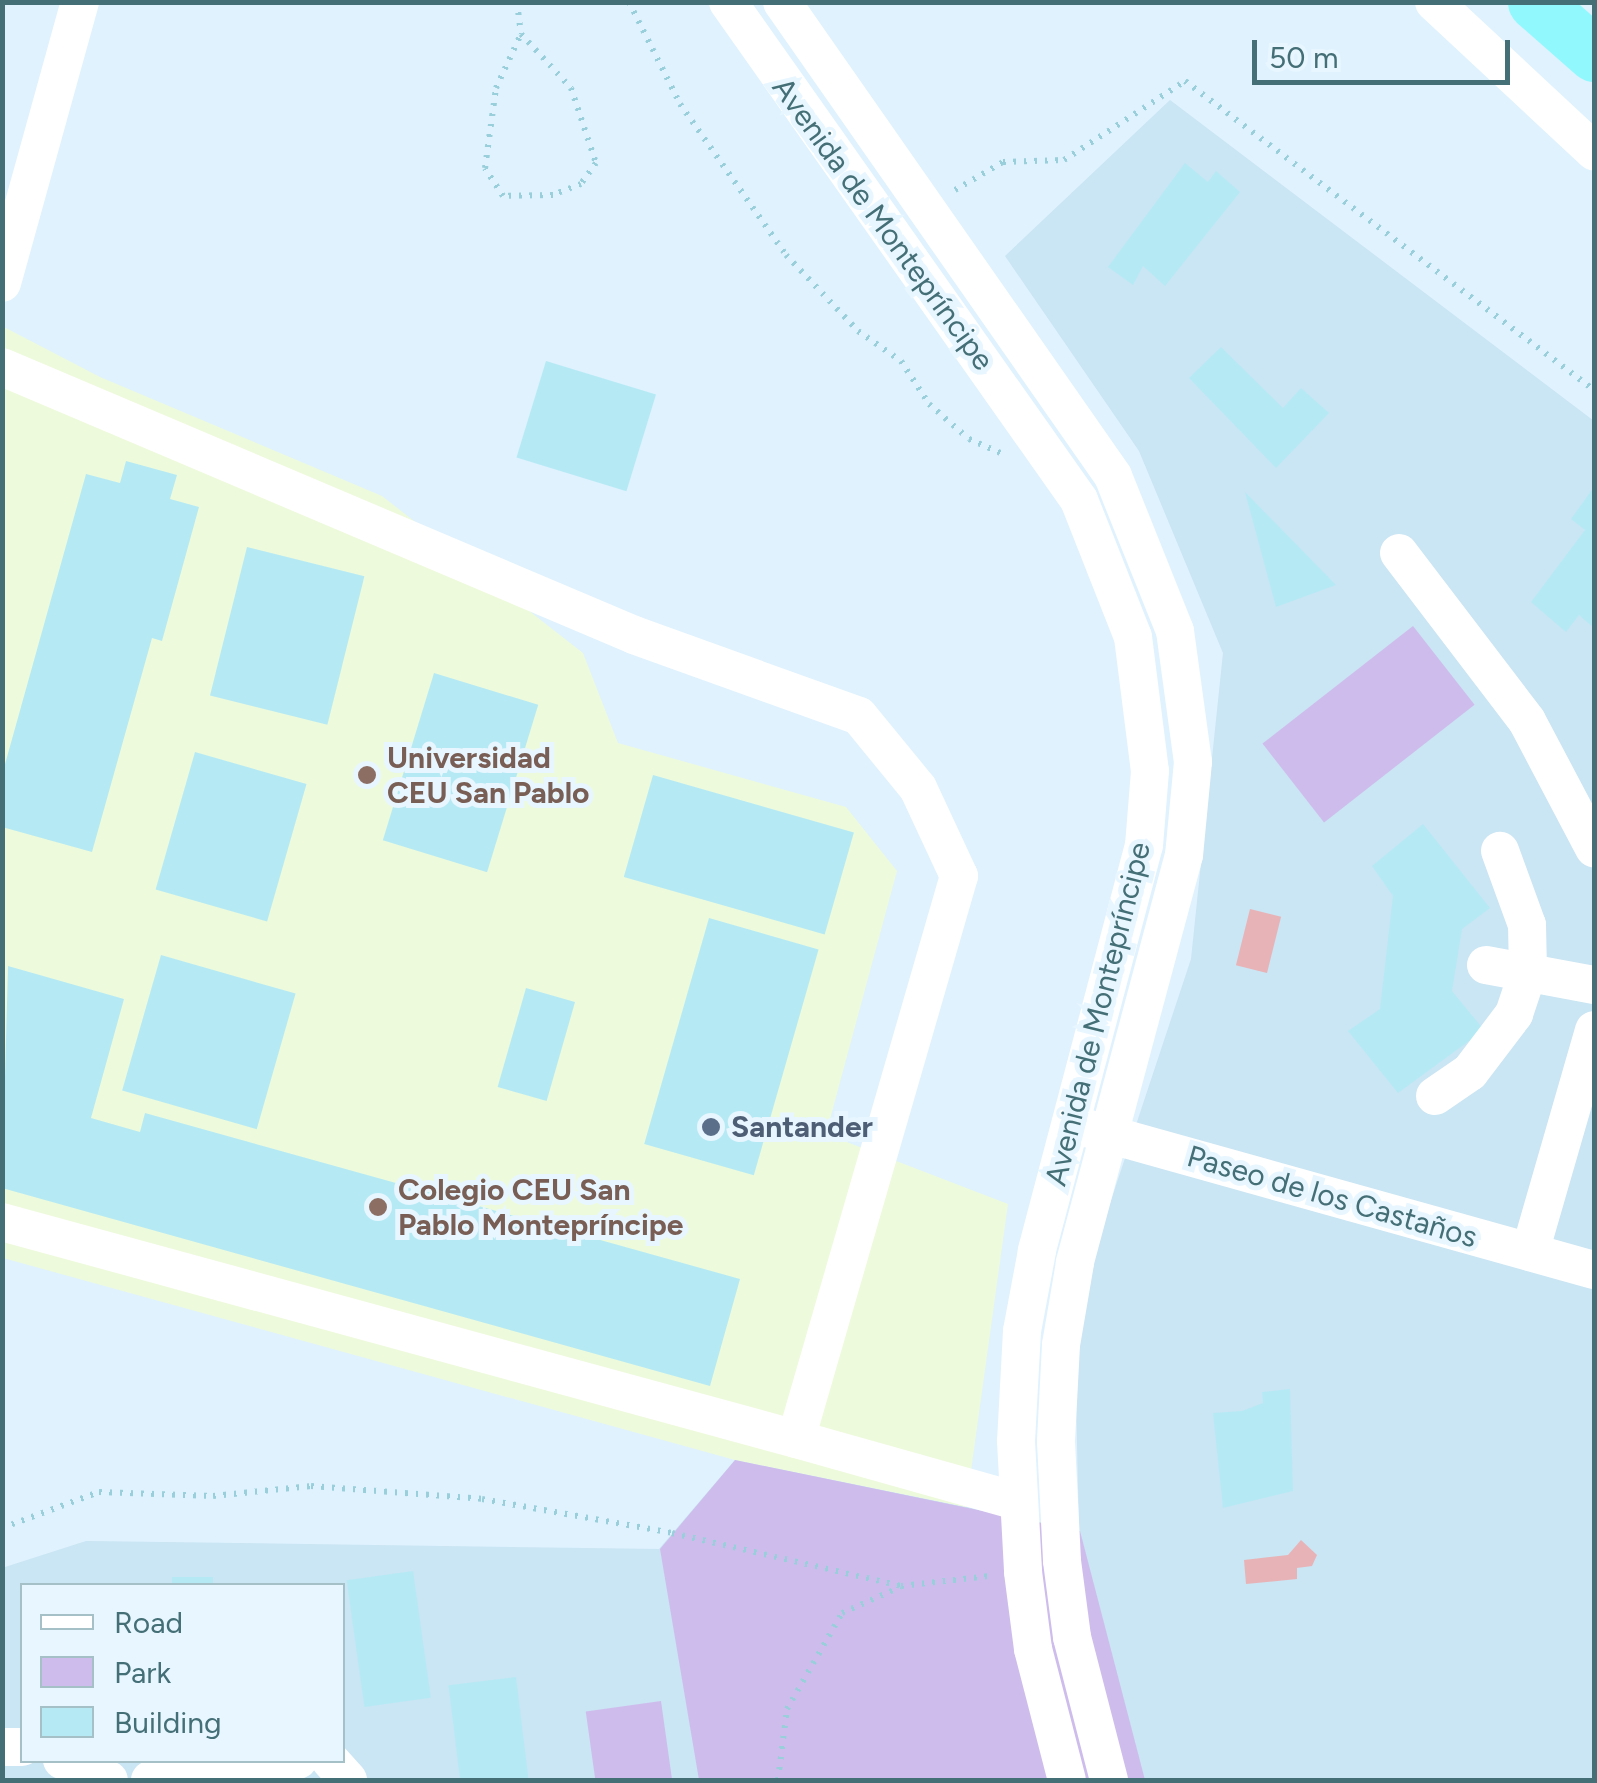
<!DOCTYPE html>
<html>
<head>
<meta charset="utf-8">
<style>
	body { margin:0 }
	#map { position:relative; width:1597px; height:1783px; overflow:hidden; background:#dff2fe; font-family:Figtree,sans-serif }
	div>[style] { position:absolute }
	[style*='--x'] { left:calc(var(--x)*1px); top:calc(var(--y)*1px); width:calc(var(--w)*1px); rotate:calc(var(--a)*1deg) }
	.residential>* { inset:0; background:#cae5f3 }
	.education>* { inset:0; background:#eefadc }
	.green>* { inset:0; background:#cebdec; transform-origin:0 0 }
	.water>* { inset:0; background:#e8b3b7; transform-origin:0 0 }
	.building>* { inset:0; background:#b5eaf5; transform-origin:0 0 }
	.path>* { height:6px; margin-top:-3px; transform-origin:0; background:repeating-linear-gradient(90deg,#98cfda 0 2.5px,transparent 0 10.5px) }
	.minor>* { height:38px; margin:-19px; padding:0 19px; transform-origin:19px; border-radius:19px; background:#fff }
	.highway>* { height:55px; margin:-27.5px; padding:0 27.5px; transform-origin:27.5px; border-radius:27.5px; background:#91f9fd }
	.dots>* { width:28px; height:28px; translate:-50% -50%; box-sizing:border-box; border:5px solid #e7f6ff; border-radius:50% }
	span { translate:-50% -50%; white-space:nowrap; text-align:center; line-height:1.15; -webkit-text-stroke:10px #e7f6ff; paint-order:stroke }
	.street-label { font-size:30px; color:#456f76 }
	.education-label { font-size:30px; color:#785e54; font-weight:700 }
	.left { translate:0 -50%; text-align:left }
	.service-label { font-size:30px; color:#4e5e75; font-weight:700 }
	.frame { position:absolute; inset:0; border:5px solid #456f76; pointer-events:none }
	.legend { position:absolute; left:20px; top:1583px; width:325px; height:180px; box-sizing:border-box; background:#e7f6ff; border:2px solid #a6c0c8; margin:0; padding:12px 18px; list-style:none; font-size:30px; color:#456f76 }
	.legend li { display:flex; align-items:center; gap:20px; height:50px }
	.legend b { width:50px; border:2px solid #a6c0c8 }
	.scale { position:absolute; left:1252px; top:40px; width:258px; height:45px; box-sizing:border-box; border:5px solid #456f76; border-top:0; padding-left:12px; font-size:30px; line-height:35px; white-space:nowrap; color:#456f76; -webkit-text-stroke:8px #e7f6ff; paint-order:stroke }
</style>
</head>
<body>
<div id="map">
	<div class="residential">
		<div style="clip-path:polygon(evenodd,1170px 100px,1594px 421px,1594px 1780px,3px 1780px,2px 1568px,86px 1541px,659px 1549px,735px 1460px,1079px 1530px,1074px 1312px,1191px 959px,1223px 653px,1139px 451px,1005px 256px,1170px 100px,22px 1586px,342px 1586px,342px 1760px,22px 1760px,22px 1586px)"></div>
	</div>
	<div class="education">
		<div style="clip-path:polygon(2px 326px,100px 377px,382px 496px,583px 653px,618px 743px,846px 807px,897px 871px,826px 1134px,1008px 1204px,966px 1507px,735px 1460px,3px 1258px)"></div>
	</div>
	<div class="green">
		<div style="left:1413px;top:626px;width:100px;height:191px;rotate:52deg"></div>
		<div style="clip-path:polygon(735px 1460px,1080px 1531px,1145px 1780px,699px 1780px,660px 1549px)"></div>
		<div style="left:661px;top:1701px;width:80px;height:76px;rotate:82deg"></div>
	</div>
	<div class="water">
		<div style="left:1250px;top:909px;width:32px;height:58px;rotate:14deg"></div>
		<div style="clip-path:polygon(1301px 1540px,1317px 1555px,1312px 1566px,1297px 1568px,1297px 1579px,1246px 1584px,1244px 1560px,1288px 1555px)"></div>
	</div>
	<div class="building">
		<div style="clip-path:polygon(1185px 163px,1208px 182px,1216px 171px,1240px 192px,1165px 286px,1143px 266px,1133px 285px,1108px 267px)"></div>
		<div style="clip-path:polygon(1221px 347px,1283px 408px,1301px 388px,1329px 413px,1276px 468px,1189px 378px)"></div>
		<div style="left:546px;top:361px;width:115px;height:101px;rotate:17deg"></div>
		<div style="clip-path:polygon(126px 461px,177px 475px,170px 499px,199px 507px,162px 641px,152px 638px,92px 852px,2px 827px,2px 775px,86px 474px,120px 483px)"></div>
		<div style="clip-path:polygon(1594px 487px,1594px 628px,1579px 615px,1566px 632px,1531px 602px,1585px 530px,1571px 519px)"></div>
		<div style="clip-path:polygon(1245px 492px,1336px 585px,1276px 607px)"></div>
		<div style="left:247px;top:547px;width:121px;height:153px;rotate:14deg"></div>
		<div style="left:434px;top:673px;width:109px;height:175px;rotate:17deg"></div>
		<div style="left:195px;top:752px;width:116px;height:143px;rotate:16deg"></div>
		<div style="left:653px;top:775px;width:209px;height:106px;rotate:16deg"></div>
		<div style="clip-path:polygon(1423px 824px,1490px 908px,1462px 929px,1452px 991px,1484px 1030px,1398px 1093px,1348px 1031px,1380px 1009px,1393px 896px,1372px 866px)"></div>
		<div style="left:709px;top:918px;width:114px;height:235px;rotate:16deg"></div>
		<div style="left:161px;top:955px;width:140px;height:141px;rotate:16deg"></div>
		<div style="clip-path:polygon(8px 966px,124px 999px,91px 1118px,140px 1132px,145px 1113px,740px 1279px,710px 1386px,2px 1188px)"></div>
		<div style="left:526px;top:988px;width:51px;height:103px;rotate:16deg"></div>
		<div style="clip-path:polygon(1290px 1389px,1293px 1491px,1223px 1508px,1213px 1413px,1242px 1411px,1263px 1403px,1262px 1392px)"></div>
		<div style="left:413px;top:1571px;width:128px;height:67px;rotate:82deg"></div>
		<div style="left:172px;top:1577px;width:41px;height:9px"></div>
		<div style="left:516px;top:1677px;width:104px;height:68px;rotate:83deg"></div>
	</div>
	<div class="path">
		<div style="--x:517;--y:2;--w:32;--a:83"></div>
		<div style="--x:521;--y:34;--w:74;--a:47.2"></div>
		<div style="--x:571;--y:88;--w:79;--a:71.6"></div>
		<div style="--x:596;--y:163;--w:26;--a:126"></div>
		<div style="--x:581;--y:184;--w:30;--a:159"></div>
		<div style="--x:553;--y:195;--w:50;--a:178.9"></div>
		<div style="--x:503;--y:196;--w:33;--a:-123"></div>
		<div style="--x:485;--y:168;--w:81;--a:-82.2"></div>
		<div style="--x:496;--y:88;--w:60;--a:-65.2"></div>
		<div style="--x:629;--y:2;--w:114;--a:63.4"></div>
		<div style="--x:680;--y:104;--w:184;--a:54.9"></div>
		<div style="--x:786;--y:255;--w:105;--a:46.5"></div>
		<div style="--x:858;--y:331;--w:52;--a:34.9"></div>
		<div style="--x:901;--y:361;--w:51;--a:56.9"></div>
		<div style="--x:929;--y:404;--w:53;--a:41.2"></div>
		<div style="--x:969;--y:439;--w:37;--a:24"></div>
		<div style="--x:955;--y:190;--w:56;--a:-30.3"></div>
		<div style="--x:1003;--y:162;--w:61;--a:-1.9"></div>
		<div style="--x:1064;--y:160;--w:145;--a:-33.1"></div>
		<div style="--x:1185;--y:81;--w:513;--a:37.07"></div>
		<div style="--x:2;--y:1528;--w:103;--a:-20.4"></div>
		<div style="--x:99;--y:1492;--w:114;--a:2"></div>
		<div style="--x:213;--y:1496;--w:99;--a:-5.8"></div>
		<div style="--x:311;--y:1486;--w:171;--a:4.3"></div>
		<div style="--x:482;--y:1499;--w:193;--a:10.1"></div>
		<div style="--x:672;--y:1533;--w:235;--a:13"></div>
		<div style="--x:901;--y:1586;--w:89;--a:-6.5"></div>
		<div style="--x:778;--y:1780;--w:72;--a:-82.8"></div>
		<div style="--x:787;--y:1709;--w:111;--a:-60.2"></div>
		<div style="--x:842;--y:1613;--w:64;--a:-24.1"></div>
	</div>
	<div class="minor">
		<div style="--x:728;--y:2;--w:609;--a:54.82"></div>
		<div style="--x:1079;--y:500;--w:147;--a:68.5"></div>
		<div style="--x:1133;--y:637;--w:135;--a:82.8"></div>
		<div style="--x:1150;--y:771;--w:74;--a:94.6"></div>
		<div style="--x:1144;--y:845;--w:420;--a:104.8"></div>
		<div style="--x:1037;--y:1251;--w:81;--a:100.6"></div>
		<div style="--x:1022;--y:1331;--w:110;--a:93.1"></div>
		<div style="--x:1016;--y:1441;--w:131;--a:86.9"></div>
		<div style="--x:1023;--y:1572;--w:78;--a:82.6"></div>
		<div style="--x:1033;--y:1649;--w:135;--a:75.5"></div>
		<div style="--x:782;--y:2;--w:578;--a:55.07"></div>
		<div style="--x:1113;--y:476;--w:167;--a:68.2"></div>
		<div style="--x:1175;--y:631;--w:132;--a:82.2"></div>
		<div style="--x:1193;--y:762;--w:93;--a:95.5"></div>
		<div style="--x:1184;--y:855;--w:422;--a:105"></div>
		<div style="--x:1075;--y:1263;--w:83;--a:99.7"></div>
		<div style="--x:1061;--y:1345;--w:97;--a:93"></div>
		<div style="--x:1056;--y:1442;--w:119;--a:87.1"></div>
		<div style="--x:1062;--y:1561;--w:77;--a:82.5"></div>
		<div style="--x:1072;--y:1637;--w:148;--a:75.5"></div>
		<div style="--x:1434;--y:2;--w:219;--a:43"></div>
		<div style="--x:2;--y:283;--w:292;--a:-74.5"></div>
		<div style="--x:2;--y:367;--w:686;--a:22.98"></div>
		<div style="--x:634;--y:635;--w:239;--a:19.8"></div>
		<div style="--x:859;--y:716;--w:93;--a:50.7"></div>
		<div style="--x:918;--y:788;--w:97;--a:65"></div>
		<div style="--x:959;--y:876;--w:586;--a:106.15"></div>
		<div style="--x:796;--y:1439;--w:230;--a:15.7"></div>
		<div style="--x:1399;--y:553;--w:211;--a:52.7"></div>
		<div style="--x:1527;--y:721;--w:144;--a:62.2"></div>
		<div style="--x:1486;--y:965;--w:110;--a:10.5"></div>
		<div style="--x:1435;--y:1096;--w:42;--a:-34.4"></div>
		<div style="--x:1470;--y:1072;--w:73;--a:-52.8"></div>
		<div style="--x:1514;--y:1014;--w:44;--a:-71.6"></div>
		<div style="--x:1528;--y:972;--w:47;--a:-91.2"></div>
		<div style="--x:1527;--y:925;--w:79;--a:-110"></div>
		<div style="--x:1086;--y:1128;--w:527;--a:15.62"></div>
		<div style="--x:2;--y:1222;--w:823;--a:15.29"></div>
		<div style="--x:1530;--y:1252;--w:231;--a:-73.9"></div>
		<div style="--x:2;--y:1747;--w:20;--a:0"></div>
		<div style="--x:62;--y:1760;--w:51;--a:23.1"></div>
		<div style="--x:330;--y:1760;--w:27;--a:48"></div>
		<div style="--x:150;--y:1780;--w:30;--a:-30"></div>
		<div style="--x:176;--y:1765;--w:19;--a:-6"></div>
		<div style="--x:195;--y:1763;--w:39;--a:26"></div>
		<div style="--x:244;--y:1780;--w:10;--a:-79"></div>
		<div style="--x:246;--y:1770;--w:53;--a:-10.9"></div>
	</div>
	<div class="highway">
		<div style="--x:1535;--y:2;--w:79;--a:41.4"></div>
	</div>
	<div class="dots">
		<div style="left:367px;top:775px;background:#8d6e63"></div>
		<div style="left:711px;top:1127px;background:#5c6f8a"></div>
		<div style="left:378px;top:1207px;background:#8d6e63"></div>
	</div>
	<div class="street-label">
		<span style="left:883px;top:224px;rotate:54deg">Avenida de Montepríncipe</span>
		<span style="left:1098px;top:1014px;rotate:-76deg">Avenida de Montepríncipe</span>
		<span style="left:1332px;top:1197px;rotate:16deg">Paseo de los Castaños</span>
	</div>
	<div class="education-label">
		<span class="left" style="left:387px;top:775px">Universidad<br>CEU San Pablo</span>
		<span class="left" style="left:398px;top:1207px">Colegio CEU San<br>Pablo Montepríncipe</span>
	</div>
	<div class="service-label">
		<span class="left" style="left:731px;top:1127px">Santander</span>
	</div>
	<div class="frame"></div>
	<ul class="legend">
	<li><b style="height:12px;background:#fff"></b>Road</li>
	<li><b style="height:28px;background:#cebdec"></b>Park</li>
	<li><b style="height:28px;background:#b5eaf5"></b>Building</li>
	</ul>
	<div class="scale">50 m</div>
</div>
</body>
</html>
